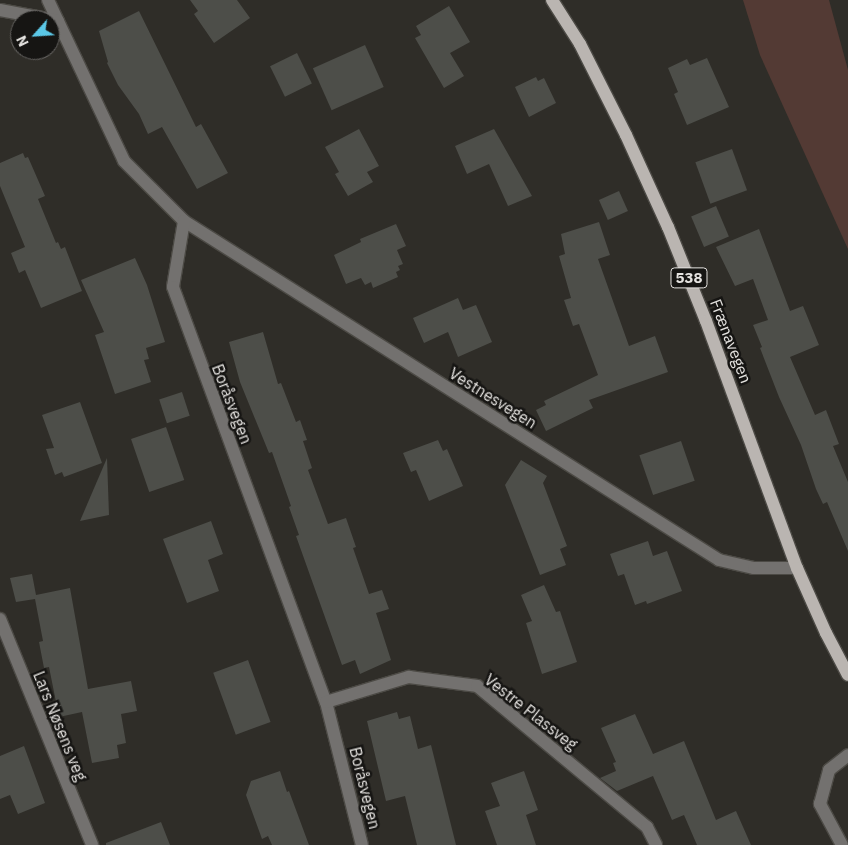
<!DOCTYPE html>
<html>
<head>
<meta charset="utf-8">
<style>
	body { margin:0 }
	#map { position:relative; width:848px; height:845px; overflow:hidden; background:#2f2d28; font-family:"IBM Plex Sans",sans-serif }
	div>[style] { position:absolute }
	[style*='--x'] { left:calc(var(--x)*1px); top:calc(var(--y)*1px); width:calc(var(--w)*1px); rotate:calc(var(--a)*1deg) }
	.green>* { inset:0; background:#533a34 }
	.building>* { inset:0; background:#4d4e49; transform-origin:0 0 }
	.roads { filter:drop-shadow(1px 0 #4c4a45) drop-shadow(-1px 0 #4c4a45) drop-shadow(0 1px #4c4a45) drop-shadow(0 -1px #4c4a45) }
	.minor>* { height:12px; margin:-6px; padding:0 6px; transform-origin:6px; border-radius:6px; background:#73716f }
	.major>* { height:12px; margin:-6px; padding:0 6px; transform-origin:6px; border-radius:6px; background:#bab5b1 }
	span { translate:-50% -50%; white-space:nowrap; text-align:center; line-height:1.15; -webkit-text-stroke:5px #161513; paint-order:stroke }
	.shield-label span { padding:1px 4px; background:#161513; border:1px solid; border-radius:4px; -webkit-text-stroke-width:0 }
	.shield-label { font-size:15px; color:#e5e3e0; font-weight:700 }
	.street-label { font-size:16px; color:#e5e3e0 }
	.north { position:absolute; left:10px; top:10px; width:50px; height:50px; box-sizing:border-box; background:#161513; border:1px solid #696765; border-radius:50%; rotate:244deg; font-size:14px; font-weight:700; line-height:20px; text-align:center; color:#e5e3e0 }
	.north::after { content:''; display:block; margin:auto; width:18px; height:22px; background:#5bc8e7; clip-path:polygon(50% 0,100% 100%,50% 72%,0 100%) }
</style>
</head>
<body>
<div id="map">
	<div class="green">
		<div style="clip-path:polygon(743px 0,829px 0,848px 70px,848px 249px,760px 55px)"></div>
	</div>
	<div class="building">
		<div style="clip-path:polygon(190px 0,237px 0,250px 18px,214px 43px,194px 14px,198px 11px)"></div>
		<div style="clip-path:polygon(449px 6px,470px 42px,450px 53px,464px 76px,444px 88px,415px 38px,421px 35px,416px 26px)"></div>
		<div style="clip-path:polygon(139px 11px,196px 127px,201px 124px,228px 173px,197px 189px,162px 127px,148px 134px,139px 114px,118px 85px,107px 63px,108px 62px,99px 31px)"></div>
		<div style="left:365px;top:45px;width:46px;height:57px;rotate:66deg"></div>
		<div style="left:297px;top:53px;width:34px;height:30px;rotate:64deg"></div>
		<div style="clip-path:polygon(707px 58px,729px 107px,687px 125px,674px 94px,678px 92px,668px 68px,687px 59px,690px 65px)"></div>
		<div style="clip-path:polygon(536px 77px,538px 81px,544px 78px,556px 103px,529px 117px,515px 87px)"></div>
		<div style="clip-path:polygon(359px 129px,379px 166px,367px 172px,373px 182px,348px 196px,335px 174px,339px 172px,325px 147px)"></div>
		<div style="clip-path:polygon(494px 129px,532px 196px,508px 206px,489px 164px,467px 174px,455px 146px)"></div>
		<div style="left:732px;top:149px;width:44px;height:39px;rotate:70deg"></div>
		<div style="clip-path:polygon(23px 153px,25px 158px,28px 157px,45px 196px,38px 199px,56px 243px,58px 242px,61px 249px,65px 247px,82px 291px,41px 308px,25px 270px,19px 273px,11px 253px,25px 247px,0 186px,0 163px)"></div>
		<div style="left:619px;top:191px;width:22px;height:22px;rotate:66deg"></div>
		<div style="left:716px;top:206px;width:33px;height:27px;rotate:67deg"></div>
		<div style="clip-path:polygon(599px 222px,610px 255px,598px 259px,629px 346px,655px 336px,668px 372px,589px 400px,593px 408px,546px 431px,536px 410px,546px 405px,544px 401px,598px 375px,579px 324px,573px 326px,564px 300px,571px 298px,559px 256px,565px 254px,561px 234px)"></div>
		<div style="clip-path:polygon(396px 224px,406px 246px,397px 250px,403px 264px,398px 266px,400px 270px,396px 272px,398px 277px,373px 288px,371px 282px,365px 285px,361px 278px,346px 284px,334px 255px,361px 242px,360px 239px)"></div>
		<div style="clip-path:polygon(759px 229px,790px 311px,803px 306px,819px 345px,790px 357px,815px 415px,826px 410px,839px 444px,833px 446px,848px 482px,848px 551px,827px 502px,823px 504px,816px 489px,801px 445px,779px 397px,760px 348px,762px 347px,753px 325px,768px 320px,753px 279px,735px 286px,716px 247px)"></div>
		<div style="clip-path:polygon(135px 258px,147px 285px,165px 342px,146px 348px,149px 359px,144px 360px,151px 382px,115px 394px,95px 335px,104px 332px,81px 280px)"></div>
		<div style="clip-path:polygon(458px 298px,463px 310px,476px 305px,492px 342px,458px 357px,448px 332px,424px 343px,413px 318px)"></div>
		<div style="clip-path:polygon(263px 332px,278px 384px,281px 383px,296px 422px,300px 420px,307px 440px,303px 441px,312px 468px,308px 470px,328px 524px,346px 518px,356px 547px,353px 548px,369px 594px,382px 590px,389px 609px,376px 613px,391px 660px,360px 674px,355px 660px,342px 665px,296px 536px,299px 535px,289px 507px,291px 506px,272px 452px,269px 453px,240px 382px,229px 342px)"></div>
		<div style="left:182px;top:392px;width:25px;height:24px;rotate:72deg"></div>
		<div style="clip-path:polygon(80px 402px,102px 463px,64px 477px,62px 472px,55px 475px,46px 449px,54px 448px,42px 415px)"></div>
		<div style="left:166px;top:427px;width:56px;height:37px;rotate:71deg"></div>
		<div style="clip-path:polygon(438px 440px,443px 451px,447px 449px,463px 486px,429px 501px,416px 470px,411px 472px,403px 453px)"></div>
		<div style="left:681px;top:441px;width:42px;height:44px;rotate:71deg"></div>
		<div style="clip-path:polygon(107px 458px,109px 515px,80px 521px)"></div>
		<div style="clip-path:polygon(521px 460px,547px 476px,543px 483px,567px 546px,560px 549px,566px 565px,540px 575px,505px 485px)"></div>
		<div style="clip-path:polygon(211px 521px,223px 554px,208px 560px,219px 591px,187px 603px,163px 539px)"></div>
		<div style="clip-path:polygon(648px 541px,653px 556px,667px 551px,682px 591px,647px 604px,646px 601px,635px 605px,624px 574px,618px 576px,610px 554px)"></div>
		<div style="clip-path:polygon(32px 574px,36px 595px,70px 588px,88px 689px,131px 681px,137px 711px,121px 714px,126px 743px,117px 745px,119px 758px,92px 763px,82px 712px,59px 717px,49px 667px,44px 668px,39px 642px,43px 641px,35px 599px,16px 602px,10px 578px)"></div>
		<div style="clip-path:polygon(544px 585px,556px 612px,560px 611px,577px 662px,542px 674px,526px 623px,532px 621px,521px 595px)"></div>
		<div style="left:248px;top:660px;width:66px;height:37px;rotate:70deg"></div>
		<div style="clip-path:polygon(397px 712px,399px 719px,410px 716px,418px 749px,431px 745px,456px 845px,417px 845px,405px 796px,386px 801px,367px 721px)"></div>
		<div style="clip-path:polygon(635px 714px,653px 754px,684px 741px,716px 820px,736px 811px,751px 845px,697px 845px,684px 815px,672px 820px,653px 776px,617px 791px,600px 778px,616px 771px,613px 763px,616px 762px,601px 728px)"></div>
		<div style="clip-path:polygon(24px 746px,45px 803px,18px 814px,10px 795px,0 799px,0 756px)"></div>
		<div style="clip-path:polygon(280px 771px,287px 792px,289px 791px,309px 845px,272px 845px,268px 836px,262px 839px,246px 795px,251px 781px)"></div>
		<div style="clip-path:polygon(524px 771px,538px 810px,526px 815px,536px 845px,497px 845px,485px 811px,500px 806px,491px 783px)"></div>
		<div style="clip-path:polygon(161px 822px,170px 845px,106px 845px,106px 843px)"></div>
	</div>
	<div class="roads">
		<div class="minor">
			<div style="--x:48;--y:0;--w:178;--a:64.7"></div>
			<div style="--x:124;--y:161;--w:85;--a:45"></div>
			<div style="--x:184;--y:221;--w:633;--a:32.36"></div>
			<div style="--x:719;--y:560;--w:36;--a:13"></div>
			<div style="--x:754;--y:568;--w:43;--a:0"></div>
			<div style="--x:0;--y:10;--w:59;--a:10.7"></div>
			<div style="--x:184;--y:221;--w:67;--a:99.5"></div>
			<div style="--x:173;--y:287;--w:442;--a:69.8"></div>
			<div style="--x:326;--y:702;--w:147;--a:75.9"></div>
			<div style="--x:0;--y:619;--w:244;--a:67.8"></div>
			<div style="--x:326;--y:702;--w:87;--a:-16.8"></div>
			<div style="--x:409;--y:677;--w:69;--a:7.5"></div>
			<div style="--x:477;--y:686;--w:221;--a:39.7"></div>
			<div style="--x:647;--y:827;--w:20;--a:63"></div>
			<div style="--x:842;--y:845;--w:47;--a:-118.2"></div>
			<div style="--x:820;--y:804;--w:35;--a:-75"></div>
			<div style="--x:829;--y:770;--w:24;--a:-38"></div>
		</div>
		<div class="major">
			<div style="--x:552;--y:0;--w:52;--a:57.5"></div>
			<div style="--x:580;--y:44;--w:102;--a:63.2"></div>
			<div style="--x:626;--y:135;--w:101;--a:65.5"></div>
			<div style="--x:668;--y:227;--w:101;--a:68"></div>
			<div style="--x:706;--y:321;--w:263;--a:69.8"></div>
			<div style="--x:797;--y:568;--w:71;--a:66"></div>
			<div style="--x:826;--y:633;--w:47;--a:62.4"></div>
		</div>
	</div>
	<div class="shield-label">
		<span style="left:689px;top:278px">538</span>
	</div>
	<div class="street-label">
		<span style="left:731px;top:341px;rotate:69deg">Frænavegen</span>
		<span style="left:493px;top:398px;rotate:32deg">Vestnesvegen</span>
		<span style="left:232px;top:404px;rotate:69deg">Boråsvegen</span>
		<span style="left:531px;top:712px;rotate:38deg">Vestre Plassveg</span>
		<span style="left:60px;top:726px;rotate:68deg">Lars Nøsens veg</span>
		<span style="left:365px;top:788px;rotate:76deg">Boråsvegen</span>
	</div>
	<div class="north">N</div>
</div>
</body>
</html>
